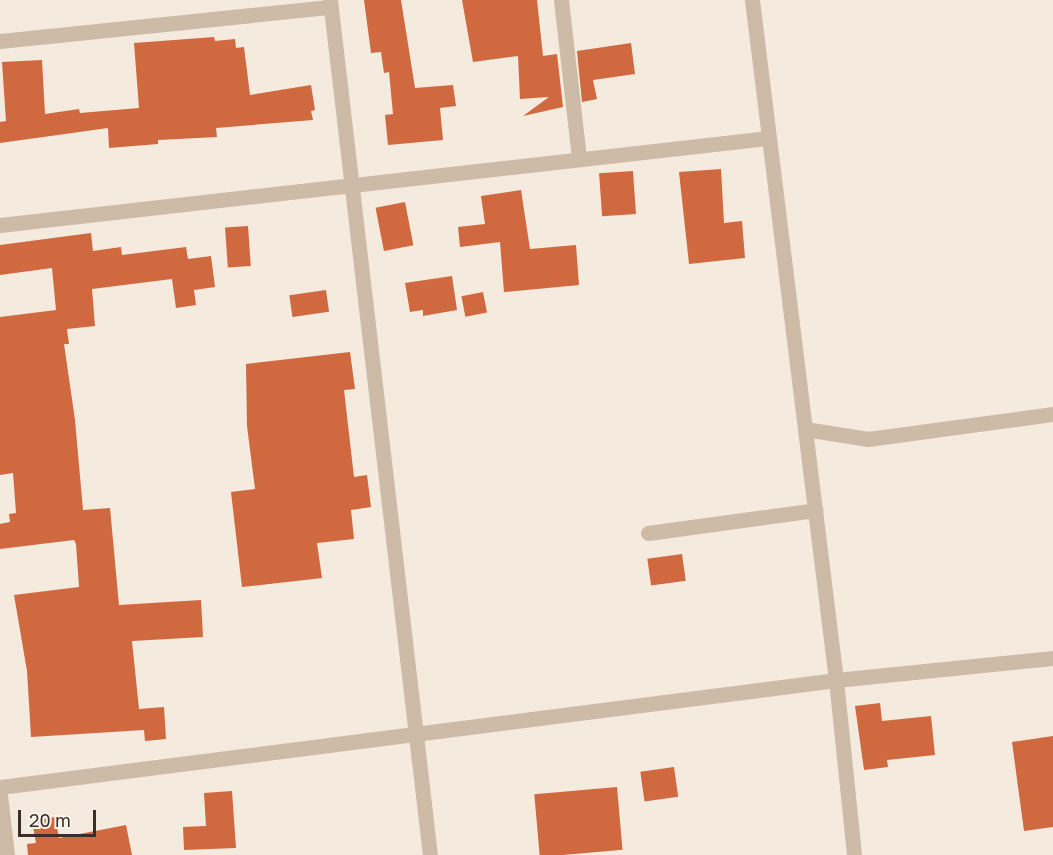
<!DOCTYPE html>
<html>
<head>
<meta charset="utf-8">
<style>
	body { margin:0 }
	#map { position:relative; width:1053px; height:855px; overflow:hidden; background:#f4eadd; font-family:"Golos Text",sans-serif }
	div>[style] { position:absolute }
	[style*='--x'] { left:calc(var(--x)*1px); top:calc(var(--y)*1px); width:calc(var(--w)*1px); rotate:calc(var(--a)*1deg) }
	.building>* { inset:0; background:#d06840; transform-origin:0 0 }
	.minor>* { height:15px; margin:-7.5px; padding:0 7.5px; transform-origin:7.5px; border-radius:7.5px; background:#cebba7 }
	.tertiary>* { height:15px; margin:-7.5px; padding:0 7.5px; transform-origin:7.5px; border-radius:7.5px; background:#cebba7 }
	span { translate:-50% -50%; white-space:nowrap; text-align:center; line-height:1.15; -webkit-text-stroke:4.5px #fbf4ea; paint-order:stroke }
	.scale { position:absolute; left:18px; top:810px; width:78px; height:27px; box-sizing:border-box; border:3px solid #3a2f28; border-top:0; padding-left:8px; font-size:18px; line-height:21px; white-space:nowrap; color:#3a2f28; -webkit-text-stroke:4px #fbf4ea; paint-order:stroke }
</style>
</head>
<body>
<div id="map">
	<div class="building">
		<div style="clip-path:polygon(364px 0,401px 0,415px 88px,453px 85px,456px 106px,440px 108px,443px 140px,388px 145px,385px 115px,393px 114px,389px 72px,384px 73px,381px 52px,371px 53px)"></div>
		<div style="clip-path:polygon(462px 0,537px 0,543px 56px,557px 54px,563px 107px,523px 116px,549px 97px,520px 99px,518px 56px,473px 62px)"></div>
		<div style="clip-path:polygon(214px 37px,215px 41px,235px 39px,236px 48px,244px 47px,250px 95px,311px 85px,315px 110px,311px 111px,313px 120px,216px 128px,217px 137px,158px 140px,158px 144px,109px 148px,108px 128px,0 143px,0 122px,6px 121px,2px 62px,42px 60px,45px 114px,79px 109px,80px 113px,139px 108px,134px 43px)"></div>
		<div style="clip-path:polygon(631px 43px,635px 74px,593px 80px,597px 99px,582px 102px,577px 51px)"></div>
		<div style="clip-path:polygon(721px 169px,724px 223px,742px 221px,745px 258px,689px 264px,679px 172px)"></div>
		<div style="left:633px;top:171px;width:43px;height:34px;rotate:86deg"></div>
		<div style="clip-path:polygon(521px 190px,530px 249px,576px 245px,579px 285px,504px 292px,500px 242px,460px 247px,458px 227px,485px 224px,481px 196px)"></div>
		<div style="left:405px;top:202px;width:44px;height:30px;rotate:79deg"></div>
		<div style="left:248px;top:226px;width:40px;height:23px;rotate:86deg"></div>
		<div style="clip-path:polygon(91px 233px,93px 251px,121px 247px,122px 255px,186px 247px,188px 259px,211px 256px,215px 287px,194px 290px,196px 305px,176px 308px,172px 279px,92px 289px,95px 326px,67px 329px,69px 344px,64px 344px,75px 420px,83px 510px,110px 508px,119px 605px,201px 600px,203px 637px,132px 641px,139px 709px,164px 707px,166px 739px,145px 741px,144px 730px,31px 737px,27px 671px,14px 595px,79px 587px,76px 544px,74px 540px,0 549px,0 524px,10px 522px,9px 514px,16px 513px,13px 473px,0 475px,0 317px,56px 310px,52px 268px,0 275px,0 245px)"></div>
		<div style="clip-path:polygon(452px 276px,457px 310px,423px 316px,423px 310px,410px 312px,405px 283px)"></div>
		<div style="left:326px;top:290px;width:22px;height:37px;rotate:82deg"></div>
		<div style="left:483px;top:292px;width:21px;height:22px;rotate:79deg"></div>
		<div style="clip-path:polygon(350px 352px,355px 389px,344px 390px,354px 477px,367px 475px,371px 507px,351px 510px,354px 539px,317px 543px,322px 578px,242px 587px,231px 492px,255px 489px,247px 426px,246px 364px)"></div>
		<div style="left:682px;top:554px;width:27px;height:35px;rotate:82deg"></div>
		<div style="clip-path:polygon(880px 703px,882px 721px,931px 716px,935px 755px,887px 760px,888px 767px,864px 770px,855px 706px)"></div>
		<div style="clip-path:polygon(1053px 736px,1053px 827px,1024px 831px,1012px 742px)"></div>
		<div style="left:674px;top:767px;width:30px;height:34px;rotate:82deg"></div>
		<div style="left:617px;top:787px;width:63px;height:83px;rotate:85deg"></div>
		<div style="clip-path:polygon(232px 791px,236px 848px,184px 850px,183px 827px,206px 826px,204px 793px)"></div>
		<div style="clip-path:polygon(55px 817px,59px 838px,126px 825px,132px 855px,28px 855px,27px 844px,36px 843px,32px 821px)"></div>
	</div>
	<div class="minor">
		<div style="--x:330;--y:0;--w:861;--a:83.33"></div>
		<div style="--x:561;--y:0;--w:160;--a:83.5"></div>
		<div style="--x:0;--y:41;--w:332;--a:-5.9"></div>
		<div style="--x:0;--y:225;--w:773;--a:-6.46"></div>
		<div style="--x:805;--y:429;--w:64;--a:9"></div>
		<div style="--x:868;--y:439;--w:187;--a:-7.7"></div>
		<div style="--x:648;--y:533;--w:169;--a:-7.8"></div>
		<div style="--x:0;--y:795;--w:60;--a:83.3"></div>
	</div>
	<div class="tertiary">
		<div style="--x:752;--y:0;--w:685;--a:82.96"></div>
		<div style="--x:836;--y:680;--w:176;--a:84.1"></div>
		<div style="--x:0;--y:787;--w:843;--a:-7.29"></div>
		<div style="--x:836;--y:680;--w:218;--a:-5.8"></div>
	</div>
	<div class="scale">20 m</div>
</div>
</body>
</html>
